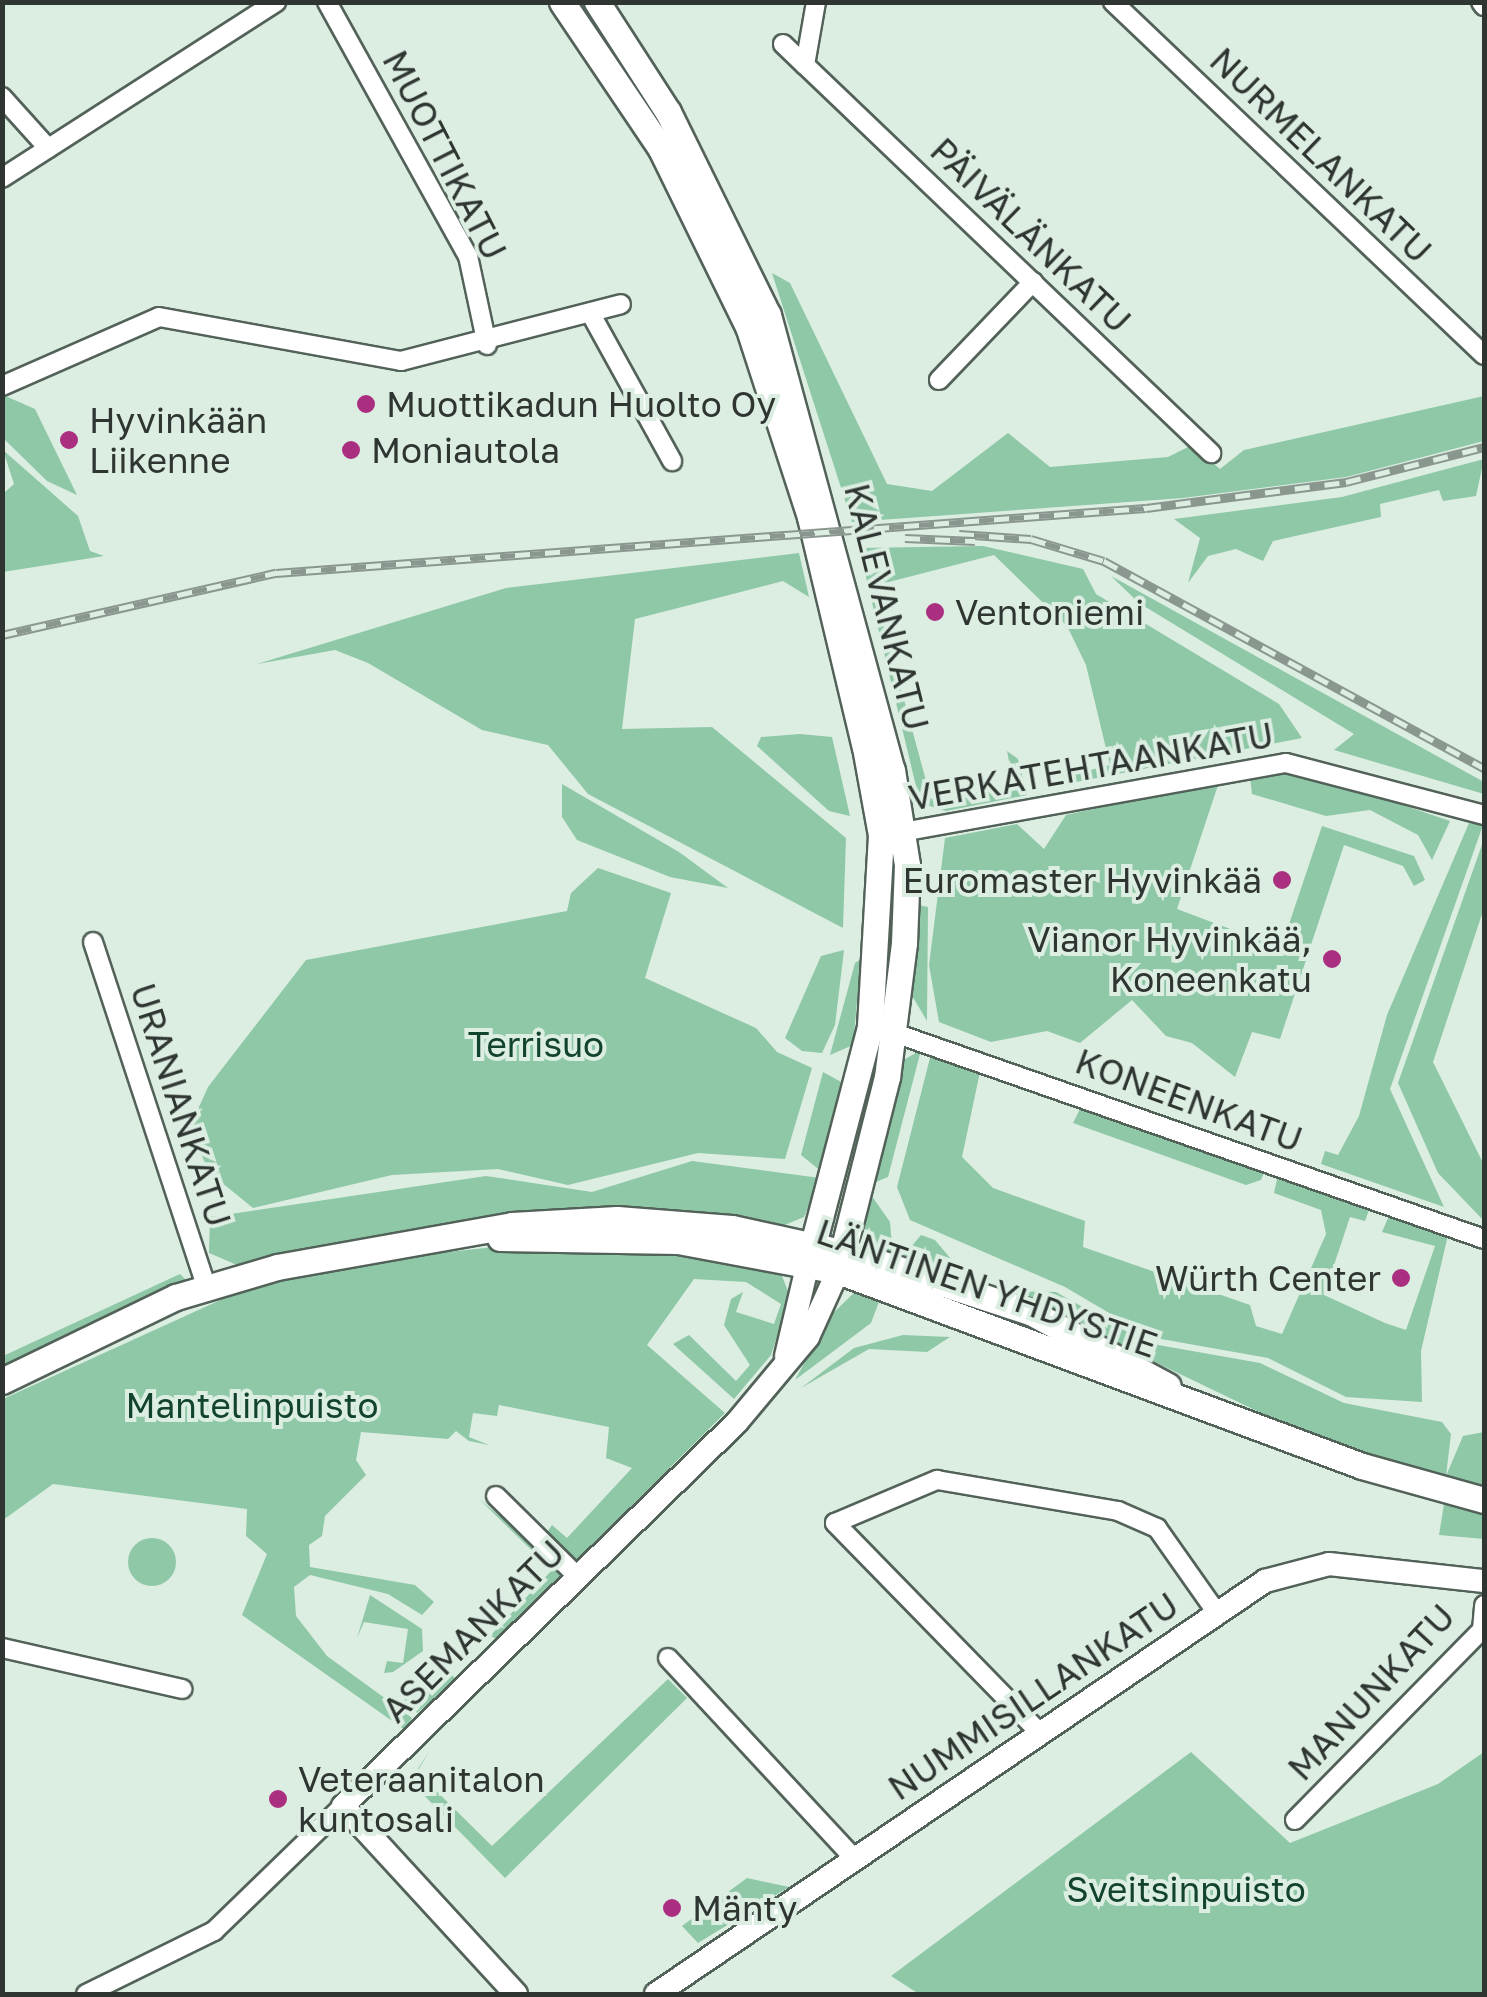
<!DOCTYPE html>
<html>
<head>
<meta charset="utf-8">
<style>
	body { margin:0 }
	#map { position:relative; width:1487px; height:1997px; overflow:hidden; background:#dcede2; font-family:"Golos Text",sans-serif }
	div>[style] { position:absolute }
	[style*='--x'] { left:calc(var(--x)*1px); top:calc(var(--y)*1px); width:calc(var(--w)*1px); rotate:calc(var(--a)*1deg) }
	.green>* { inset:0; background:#8ec8a7 }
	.round { border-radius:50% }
	.roads { filter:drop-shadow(2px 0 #536259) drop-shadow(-2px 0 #536259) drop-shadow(0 2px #536259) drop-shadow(0 -2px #536259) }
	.minor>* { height:18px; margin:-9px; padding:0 9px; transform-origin:9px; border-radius:9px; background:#fff }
	.tertiary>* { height:22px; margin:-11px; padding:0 11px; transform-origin:11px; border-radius:11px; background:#fff }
	.secondary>* { height:25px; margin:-12.5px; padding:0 12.5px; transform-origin:12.5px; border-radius:12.5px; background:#fff }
	.rail>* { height:9px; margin-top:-4.5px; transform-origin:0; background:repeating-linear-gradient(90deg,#dcede2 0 15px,#8a978f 0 30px); box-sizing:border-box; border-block:2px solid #8a978f }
	.dots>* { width:28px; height:28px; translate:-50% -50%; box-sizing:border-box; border:5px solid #dcede2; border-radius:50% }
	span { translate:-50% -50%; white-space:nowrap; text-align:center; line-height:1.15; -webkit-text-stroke:8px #dcede2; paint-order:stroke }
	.street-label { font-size:35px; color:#2f3632 }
	.poi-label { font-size:35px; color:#2f3632 }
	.left { translate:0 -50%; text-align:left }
	.right { translate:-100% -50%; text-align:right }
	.park-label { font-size:35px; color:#12432c }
	.frame { position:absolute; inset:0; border:5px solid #2f3632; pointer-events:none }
</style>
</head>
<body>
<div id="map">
	<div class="green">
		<div style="clip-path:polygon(772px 273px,790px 283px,887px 484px,932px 491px,1008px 433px,1050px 467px,1168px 457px,1192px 445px,1220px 469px,1244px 450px,1484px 396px,1484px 441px,1346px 477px,1183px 498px,852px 522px)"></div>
		<div style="clip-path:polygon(3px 395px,35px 409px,77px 495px,47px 481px,3px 438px)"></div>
		<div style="clip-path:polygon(3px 450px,78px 516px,90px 551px,104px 556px,3px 572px,3px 494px,14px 484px)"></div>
		<div style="clip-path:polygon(1484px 459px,1476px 496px,1443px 501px,1439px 490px,1380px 504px,1381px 517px,1273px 541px,1263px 561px,1236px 549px,1208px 556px,1188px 583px,1200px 538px,1174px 519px,1342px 497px)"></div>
		<div style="clip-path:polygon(983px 546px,1083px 569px,1096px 594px,1279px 704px,1302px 738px,1071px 783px,1070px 775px,1110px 765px,1086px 665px,1067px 626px,994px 555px,873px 586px,931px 799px,1014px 787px,1007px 751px,1018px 759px,1027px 795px,946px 811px,920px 803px,859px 548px)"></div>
		<div style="clip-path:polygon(799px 553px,809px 597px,783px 581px,635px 619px,622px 729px,712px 727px,846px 838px,843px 928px,588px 794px,548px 745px,482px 730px,368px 663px,335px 650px,257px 664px,506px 588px)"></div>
		<div style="clip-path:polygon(1111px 576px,1484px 782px,1484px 794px,1334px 750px,1354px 734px,1139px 603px)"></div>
		<div style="clip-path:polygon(800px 734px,832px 737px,850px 816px,829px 811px,757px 746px,761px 737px)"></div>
		<div style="clip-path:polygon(1278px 770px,1320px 777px,1450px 821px,1432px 860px,1418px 835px,1370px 810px,1326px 816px,1252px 794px,1250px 776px)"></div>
		<div style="clip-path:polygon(1219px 782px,1177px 909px,1281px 948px,1322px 826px,1414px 856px,1425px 880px,1414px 886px,1403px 866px,1344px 845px,1280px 1039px,1252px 1032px,1235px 1077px,1192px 1043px,1166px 1036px,1132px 1000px,1080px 1043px,1047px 1031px,991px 1042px,939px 1022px,929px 965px,945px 838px,1017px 824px,1044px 849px,1066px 815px)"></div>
		<div style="clip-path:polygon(562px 784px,679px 852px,728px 888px,670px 877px,577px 840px,562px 817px)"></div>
		<div style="clip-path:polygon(1469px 823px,1483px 825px,1390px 1089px,1444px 1207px,1321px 1164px,1325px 1151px,1338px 1155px,1359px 1116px,1387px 1015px)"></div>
		<div style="clip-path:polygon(1484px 839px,1484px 908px,1433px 1062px,1484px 1165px,1484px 1221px,1438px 1173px,1398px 1083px)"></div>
		<div style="clip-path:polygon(598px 868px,671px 893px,645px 978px,756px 1028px,777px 1052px,812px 1068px,785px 1159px,698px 1153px,568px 1185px,498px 1169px,392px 1175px,253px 1208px,210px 1173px,189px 1129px,208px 1087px,306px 960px,567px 911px,571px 893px)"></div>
		<div style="clip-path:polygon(917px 905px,928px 907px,927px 1021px,908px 989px)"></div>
		<div style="clip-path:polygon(844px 950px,835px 1025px,822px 1053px,802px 1051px,785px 1038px,821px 956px)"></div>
		<div style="clip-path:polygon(861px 959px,853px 1045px,830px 1055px,855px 963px)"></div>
		<div style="clip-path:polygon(921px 1050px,888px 1177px,871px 1184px,900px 1062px)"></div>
		<div style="clip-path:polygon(931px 1054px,980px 1072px,962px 1157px,993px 1188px,1085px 1221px,1083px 1247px,1250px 1305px,1256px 1326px,1282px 1334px,1326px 1234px,1321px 1210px,1274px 1193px,1278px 1175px,1369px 1210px,1365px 1221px,1350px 1217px,1324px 1295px,1385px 1323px,1406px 1330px,1435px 1246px,1382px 1232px,1388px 1218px,1448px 1235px,1421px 1351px,1422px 1402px,1346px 1397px,1268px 1358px,1150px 1337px,1065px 1287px,910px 1220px,897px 1187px)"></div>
		<div style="clip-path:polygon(823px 1072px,843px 1083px,822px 1172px,801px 1155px)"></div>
		<div style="clip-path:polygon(1082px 1105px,1265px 1170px,1261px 1180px,1246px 1185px,1073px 1123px)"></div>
		<div style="clip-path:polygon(692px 1161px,820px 1178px,804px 1217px,775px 1229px,519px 1213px,237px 1265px,209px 1253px,210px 1217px,486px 1176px,592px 1192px)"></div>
		<div style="clip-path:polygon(869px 1192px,890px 1222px,893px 1258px,864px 1235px)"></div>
		<div style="clip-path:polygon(921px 1235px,935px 1240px,967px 1278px,900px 1260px)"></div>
		<div style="clip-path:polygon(494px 1247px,676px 1250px,780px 1271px,790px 1296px,771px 1355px,734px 1399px,673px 1344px,689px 1335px,736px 1381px,750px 1365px,724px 1325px,731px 1299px,743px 1292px,736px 1312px,774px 1324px,781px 1304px,746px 1282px,694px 1279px,647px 1345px,725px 1413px,575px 1562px,546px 1534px,552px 1525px,567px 1538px,632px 1468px,606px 1458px,609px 1427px,499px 1405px,497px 1416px,473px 1413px,469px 1437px,489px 1445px,469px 1441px,456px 1431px,448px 1439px,361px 1432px,356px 1460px,366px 1475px,325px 1516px,322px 1536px,309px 1545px,310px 1567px,415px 1585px,434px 1602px,422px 1615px,388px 1594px,310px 1575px,294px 1587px,296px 1616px,327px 1656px,412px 1718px,405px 1730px,242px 1615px,267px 1554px,246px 1536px,247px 1509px,53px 1484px,3px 1520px,3px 1399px,238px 1292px,358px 1262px)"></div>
		<div style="clip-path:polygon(180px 1274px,187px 1281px,3px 1365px,3px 1356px)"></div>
		<div style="clip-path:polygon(857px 1290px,883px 1291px,871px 1323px,795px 1380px,830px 1316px)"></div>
		<div style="clip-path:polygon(1007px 1291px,1056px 1292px,1147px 1343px,1260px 1363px,1344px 1403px,1442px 1422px,1451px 1434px,1446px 1476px,1463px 1436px,1484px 1432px,1484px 1490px,1303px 1433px)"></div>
		<div style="clip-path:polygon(903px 1335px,950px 1337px,927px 1352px,869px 1349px,801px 1388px,854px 1348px)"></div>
		<div style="clip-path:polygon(479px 1499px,566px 1571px,500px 1640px,490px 1636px,552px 1570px)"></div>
		<div style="clip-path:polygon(1444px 1504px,1484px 1514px,1484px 1539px,1439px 1535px)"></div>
		<div class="round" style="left:128px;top:1538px;width:48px;height:48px"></div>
		<div style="clip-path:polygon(370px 1595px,422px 1629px,423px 1651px,393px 1672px,384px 1673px,387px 1661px,403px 1663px,408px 1629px,364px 1622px,357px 1638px)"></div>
		<div style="clip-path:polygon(433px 1657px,456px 1679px,417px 1713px,399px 1694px)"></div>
		<div style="clip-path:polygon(668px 1679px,687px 1698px,505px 1878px,410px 1781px,430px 1750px,417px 1772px,492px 1846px)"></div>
		<div style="clip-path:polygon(1191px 1752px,1290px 1843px,1438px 1784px,1484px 1752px,1484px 1994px,919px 1994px,891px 1976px)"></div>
		<div style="clip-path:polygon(747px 1878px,789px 1887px,698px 1943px,682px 1926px)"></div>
	</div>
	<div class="roads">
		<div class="minor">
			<div style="--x:327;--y:2;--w:291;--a:61"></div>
			<div style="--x:468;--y:256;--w:91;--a:77.9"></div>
			<div style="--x:816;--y:2;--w:64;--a:99.9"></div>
			<div style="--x:805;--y:65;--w:562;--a:43.7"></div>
			<div style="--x:1113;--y:2;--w:512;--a:43.58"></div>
			<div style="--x:1481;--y:2;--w:5;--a:53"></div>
			<div style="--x:783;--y:44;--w:30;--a:44"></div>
			<div style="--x:2;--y:97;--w:69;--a:48"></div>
			<div style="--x:2;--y:178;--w:326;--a:-32.7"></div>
			<div style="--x:592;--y:316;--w:166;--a:61.1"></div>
			<div style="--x:939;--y:380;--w:136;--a:-46.2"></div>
			<div style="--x:2;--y:386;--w:171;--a:-23.7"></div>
			<div style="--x:159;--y:317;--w:246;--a:10.3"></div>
			<div style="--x:401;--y:361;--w:227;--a:-14.5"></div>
			<div style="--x:891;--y:834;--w:401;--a:-10.2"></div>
			<div style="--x:1286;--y:763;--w:205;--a:14.7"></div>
			<div style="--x:93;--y:942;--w:364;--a:71.8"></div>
			<div style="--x:886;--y:1030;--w:633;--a:19.26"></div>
			<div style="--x:496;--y:1496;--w:115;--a:44.6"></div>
			<div style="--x:2;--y:1648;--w:185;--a:12.8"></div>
			<div style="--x:668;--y:1658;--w:275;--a:47.1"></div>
			<div style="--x:1041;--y:1734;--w:295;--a:-134.3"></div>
			<div style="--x:835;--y:1523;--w:111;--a:-22.9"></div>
			<div style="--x:937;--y:1480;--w:184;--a:9.7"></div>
			<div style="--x:1118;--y:1511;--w:43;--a:23.6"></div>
			<div style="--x:1157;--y:1528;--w:104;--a:54.8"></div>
			<div style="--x:1295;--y:1820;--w:267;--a:-45.5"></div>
			<div style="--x:1482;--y:1630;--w:25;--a:-85"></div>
			<div style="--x:86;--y:1994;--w:143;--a:-26.2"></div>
			<div style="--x:214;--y:1931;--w:180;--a:-44.1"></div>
		</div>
		<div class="tertiary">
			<div style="--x:786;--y:1356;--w:96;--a:-76.7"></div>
			<div style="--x:516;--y:1994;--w:255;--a:-132.6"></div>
			<div style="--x:343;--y:1806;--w:550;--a:-44.26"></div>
			<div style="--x:737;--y:1422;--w:111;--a:-50.1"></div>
			<div style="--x:808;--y:1337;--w:72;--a:-65.6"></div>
			<div style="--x:656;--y:1994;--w:736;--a:-34.14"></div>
			<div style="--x:1265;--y:1581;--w:66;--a:-14.9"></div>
			<div style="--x:1329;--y:1564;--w:156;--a:6.3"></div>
		</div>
		<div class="secondary">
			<div style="--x:562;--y:2;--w:177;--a:56"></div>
			<div style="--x:661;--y:149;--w:200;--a:63.9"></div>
			<div style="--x:749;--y:329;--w:198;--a:72"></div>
			<div style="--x:810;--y:517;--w:236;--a:76.6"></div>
			<div style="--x:865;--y:747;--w:89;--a:79.7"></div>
			<div style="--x:881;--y:835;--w:192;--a:93.3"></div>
			<div style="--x:870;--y:1027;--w:244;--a:104.7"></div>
			<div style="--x:597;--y:2;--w:131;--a:57.2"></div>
			<div style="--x:668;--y:112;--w:226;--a:63.8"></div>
			<div style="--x:768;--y:315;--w:472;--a:74.8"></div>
			<div style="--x:892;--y:770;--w:96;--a:81"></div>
			<div style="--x:907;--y:865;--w:78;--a:92.2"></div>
			<div style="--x:904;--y:943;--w:135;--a:97.2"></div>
			<div style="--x:887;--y:1077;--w:200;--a:104.2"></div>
			<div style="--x:500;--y:1238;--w:178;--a:1"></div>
			<div style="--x:678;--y:1241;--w:163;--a:10.6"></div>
			<div style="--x:838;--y:1271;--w:559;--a:20.41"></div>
			<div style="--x:1362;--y:1466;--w:127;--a:15.6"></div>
			<div style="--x:2;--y:1381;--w:193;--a:-25.8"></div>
			<div style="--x:176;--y:1297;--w:105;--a:-16.5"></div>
			<div style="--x:277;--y:1267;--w:239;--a:-10.1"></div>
			<div style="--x:512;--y:1225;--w:105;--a:-3.3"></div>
			<div style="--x:617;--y:1219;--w:115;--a:4.5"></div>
			<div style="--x:732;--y:1228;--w:130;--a:12.4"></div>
			<div style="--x:859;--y:1256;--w:182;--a:18.2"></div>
			<div style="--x:1032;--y:1313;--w:154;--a:28.2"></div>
		</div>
	</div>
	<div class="rail">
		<div style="--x:959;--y:534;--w:72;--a:4"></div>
		<div style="--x:1031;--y:539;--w:76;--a:16.8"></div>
		<div style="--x:1104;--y:561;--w:433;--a:28.6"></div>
		<div style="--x:905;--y:538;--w:70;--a:2.5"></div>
		<div style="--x:2;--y:635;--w:281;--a:-12.8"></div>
		<div style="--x:276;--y:573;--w:872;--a:-4.27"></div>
		<div style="--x:1146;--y:508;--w:202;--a:-7.4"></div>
		<div style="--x:1346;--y:482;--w:142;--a:-14.2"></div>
	</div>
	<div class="dots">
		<div style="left:366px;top:404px;background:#ab2f81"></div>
		<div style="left:69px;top:440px;background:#ab2f81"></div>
		<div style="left:351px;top:450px;background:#ab2f81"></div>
		<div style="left:935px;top:612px;background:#ab2f81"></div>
		<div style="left:1282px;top:880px;background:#ab2f81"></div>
		<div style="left:1332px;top:959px;background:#ab2f81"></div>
		<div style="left:1401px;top:1278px;background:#ab2f81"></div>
		<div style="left:278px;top:1799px;background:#ab2f81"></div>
		<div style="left:672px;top:1908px;background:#ab2f81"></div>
	</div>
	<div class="street-label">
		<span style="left:445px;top:155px;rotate:63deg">MUOTTIKATU</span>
		<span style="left:1321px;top:155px;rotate:44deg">NURMELANKATU</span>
		<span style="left:1031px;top:235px;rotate:44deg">PÄIVÄLÄNKATU</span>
		<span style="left:887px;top:607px;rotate:76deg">KALEVANKATU</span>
		<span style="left:1091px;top:766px;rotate:-10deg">VERKATEHTAANKATU</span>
		<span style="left:1189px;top:1100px;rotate:20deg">KONEENKATU</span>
		<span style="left:181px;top:1105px;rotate:72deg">URANIANKATU</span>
		<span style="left:987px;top:1288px;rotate:19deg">LÄNTINEN YHDYSTIE</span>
		<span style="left:473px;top:1631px;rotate:-45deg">ASEMANKATU</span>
		<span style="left:1371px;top:1692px;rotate:-47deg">MANUNKATU</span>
		<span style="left:1033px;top:1696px;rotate:-34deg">NUMMISILLANKATU</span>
	</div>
	<div class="poi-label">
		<span class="left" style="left:386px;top:404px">Muottikadun Huolto Oy</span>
		<span class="left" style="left:89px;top:440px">Hyvinkään<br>Liikenne</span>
		<span class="left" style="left:371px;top:450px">Moniautola</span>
		<span class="left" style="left:955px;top:612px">Ventoniemi</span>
		<span class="right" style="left:1262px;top:880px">Euromaster Hyvinkää</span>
		<span class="right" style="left:1312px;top:959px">Vianor Hyvinkää,<br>Koneenkatu</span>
		<span class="right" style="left:1381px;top:1278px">Würth Center</span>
		<span class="left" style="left:298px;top:1799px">Veteraanitalon<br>kuntosali</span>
		<span class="left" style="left:692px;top:1908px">Mänty</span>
	</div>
	<div class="park-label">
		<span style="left:536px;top:1044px">Terrisuo</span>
		<span style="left:252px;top:1405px">Mantelinpuisto</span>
		<span style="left:1186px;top:1889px">Sveitsinpuisto</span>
	</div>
	<div class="frame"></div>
</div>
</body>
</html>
